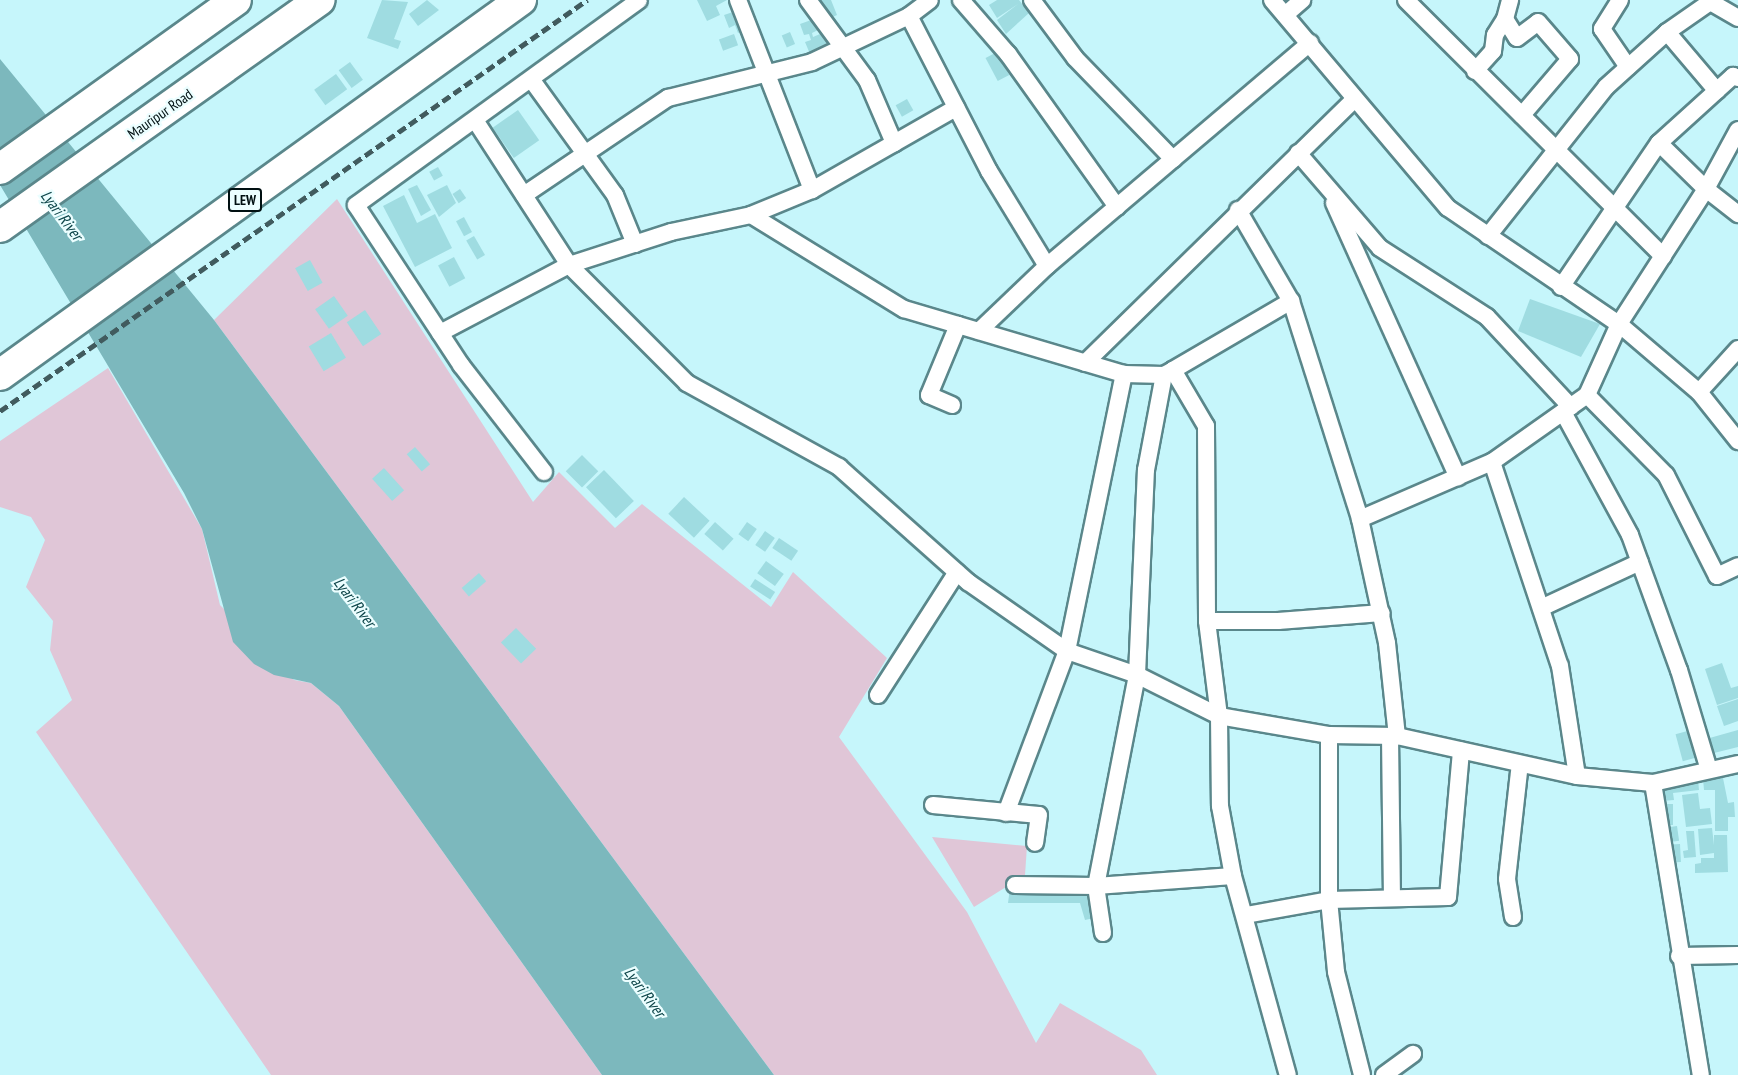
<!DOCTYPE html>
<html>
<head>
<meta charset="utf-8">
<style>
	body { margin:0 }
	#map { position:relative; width:1738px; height:1075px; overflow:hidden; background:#c6f6fb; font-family:"PT Sans Narrow",sans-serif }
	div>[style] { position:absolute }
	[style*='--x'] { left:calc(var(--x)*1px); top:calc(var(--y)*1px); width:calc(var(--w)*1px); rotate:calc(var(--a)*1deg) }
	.green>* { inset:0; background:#e0c6d7 }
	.water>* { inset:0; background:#7cb8bd }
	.building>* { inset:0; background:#9fdce1; transform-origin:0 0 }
	.roads { filter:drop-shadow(2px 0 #5a878b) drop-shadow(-2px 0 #5a878b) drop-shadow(0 2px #5a878b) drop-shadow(0 -2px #5a878b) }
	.street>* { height:16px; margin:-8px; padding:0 8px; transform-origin:8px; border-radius:8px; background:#fff }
	.highway>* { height:30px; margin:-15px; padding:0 15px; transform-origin:15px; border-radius:15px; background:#fff }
	.rail>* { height:4.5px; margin-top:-2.25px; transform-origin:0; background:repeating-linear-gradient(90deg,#415b5e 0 9px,transparent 0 13.5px) }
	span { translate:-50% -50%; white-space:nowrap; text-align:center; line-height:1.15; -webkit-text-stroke:4.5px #ebfeff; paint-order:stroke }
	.shield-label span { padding:2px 4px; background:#ebfeff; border:2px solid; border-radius:4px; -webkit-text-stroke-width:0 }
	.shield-label { font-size:14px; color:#011012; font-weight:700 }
	.street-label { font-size:15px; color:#011012 }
	.water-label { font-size:16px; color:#0d4549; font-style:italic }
</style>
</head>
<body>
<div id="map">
	<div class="green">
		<div style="clip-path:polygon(337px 199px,533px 502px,559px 472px,615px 528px,642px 504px,771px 607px,793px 572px,887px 658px,839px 737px,967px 912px,1036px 1043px,1060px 1003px,1141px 1050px,1157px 1075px,774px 1075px,214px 320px)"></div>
		<div style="clip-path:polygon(108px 368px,202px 529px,220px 605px,294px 680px,311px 683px,339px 706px,602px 1075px,271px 1075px,36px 732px,72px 700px,50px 650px,53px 621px,26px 587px,45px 540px,31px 517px,0 507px,0 441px)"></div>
		<div style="clip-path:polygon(932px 837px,1027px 846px,1025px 875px,974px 907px)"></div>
	</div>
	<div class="water">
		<div style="clip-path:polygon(0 59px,214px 320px,774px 1075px,602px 1075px,339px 706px,311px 683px,274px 675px,254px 664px,233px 642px,202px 529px,184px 493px,0 185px)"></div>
	</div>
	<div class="building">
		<div style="clip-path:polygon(382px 0,408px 2px,394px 39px,401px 41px,398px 49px,367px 38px)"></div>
		<div style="clip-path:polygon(427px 0,439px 10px,418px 26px,409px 14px)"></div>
		<div style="clip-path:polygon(697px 0,727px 0,716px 6px,720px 15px,707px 21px)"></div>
		<div style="clip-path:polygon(815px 0,831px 0,837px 15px,824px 21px)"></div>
		<div style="clip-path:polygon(997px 0,1019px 0,1029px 13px,1006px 34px,997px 20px,1018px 4px,997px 18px,989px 5px)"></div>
		<div style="clip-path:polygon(739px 10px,742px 31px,738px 33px,735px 25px,729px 28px,724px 15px)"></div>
		<div style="clip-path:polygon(814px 19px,818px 30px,812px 33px,813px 37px,827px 31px,833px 45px,810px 54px,805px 42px,811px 40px,809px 34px,804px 35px,800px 24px)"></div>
		<div style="left:790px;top:32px;width:13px;height:9px;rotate:67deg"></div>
		<div style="left:734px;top:34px;width:12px;height:16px;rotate:70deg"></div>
		<div style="left:997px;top:52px;width:26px;height:13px;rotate:62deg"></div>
		<div style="left:350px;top:62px;width:22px;height:14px;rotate:54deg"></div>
		<div style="left:336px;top:74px;width:19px;height:27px;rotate:54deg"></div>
		<div style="left:907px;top:99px;width:13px;height:13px;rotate:61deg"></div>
		<div style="left:518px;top:110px;width:37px;height:31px;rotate:55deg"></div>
		<div style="left:438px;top:167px;width:10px;height:10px;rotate:61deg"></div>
		<div style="clip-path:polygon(417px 185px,431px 210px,421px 216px,408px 189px)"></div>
		<div style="clip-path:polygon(447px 185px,456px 203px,439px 217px,427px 195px)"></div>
		<div style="left:460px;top:189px;width:11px;height:9px;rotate:56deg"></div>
		<div style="clip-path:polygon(404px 195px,417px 223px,435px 214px,452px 248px,415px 267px,383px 206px)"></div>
		<div style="left:464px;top:217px;width:17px;height:9px;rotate:62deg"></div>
		<div style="left:474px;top:236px;width:22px;height:9px;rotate:60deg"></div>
		<div style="left:454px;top:257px;width:24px;height:18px;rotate:62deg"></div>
		<div style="left:310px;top:260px;width:26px;height:17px;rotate:61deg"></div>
		<div style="left:334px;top:296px;width:24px;height:23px;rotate:55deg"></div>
		<div style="clip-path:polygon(1530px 299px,1600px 324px,1581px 357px,1518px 331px)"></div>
		<div style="left:365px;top:310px;width:29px;height:22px;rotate:56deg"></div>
		<div style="left:331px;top:333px;width:29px;height:26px;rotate:59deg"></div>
		<div style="left:415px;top:447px;width:23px;height:11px;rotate:49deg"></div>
		<div style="left:582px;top:455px;width:23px;height:23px;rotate:45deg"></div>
		<div style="left:384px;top:468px;width:30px;height:16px;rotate:48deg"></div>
		<div style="left:604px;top:470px;width:43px;height:25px;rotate:46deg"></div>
		<div style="left:684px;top:497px;width:35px;height:23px;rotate:43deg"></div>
		<div style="left:715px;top:522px;width:25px;height:16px;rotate:42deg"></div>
		<div style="left:747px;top:522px;width:12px;height:15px;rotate:35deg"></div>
		<div style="left:765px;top:531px;width:12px;height:17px;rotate:35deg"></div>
		<div style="left:779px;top:538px;width:23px;height:12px;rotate:34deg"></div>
		<div style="left:766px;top:561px;width:22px;height:15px;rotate:36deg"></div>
		<div style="left:479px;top:573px;width:11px;height:23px;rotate:49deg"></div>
		<div style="left:755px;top:579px;width:24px;height:9px;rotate:33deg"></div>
		<div style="left:516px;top:628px;width:29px;height:21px;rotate:46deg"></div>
		<div style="clip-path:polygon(1722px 663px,1731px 688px,1738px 686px,1738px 698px,1717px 705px,1705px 669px)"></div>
		<div style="clip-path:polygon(1738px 699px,1738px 721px,1724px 726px,1717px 706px)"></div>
		<div style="left:1691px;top:730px;width:28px;height:16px;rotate:75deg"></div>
		<div style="clip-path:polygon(1738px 730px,1738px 747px,1710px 754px,1706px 739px)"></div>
		<div style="clip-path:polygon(1723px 778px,1728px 803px,1734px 802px,1735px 817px,1728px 817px,1728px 831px,1715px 831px,1715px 790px,1704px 790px,1703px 779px)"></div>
		<div style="clip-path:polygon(1698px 779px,1699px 790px,1673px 793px,1674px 800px,1662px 801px,1660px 783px)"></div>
		<div style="clip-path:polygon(1698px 793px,1700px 809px,1710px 808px,1712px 824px,1686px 827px,1682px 795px)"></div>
		<div style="left:1663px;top:804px;width:10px;height:21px"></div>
		<div style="left:1677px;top:826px;width:15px;height:14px;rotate:82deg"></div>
		<div style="clip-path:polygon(1712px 828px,1714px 845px,1714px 835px,1727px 835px,1728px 872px,1695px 873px,1695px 864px,1701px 863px,1701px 858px,1714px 858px,1714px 853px,1700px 855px,1698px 829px)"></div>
		<div style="clip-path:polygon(1686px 831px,1694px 831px,1696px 857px,1684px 858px,1683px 851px,1688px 850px)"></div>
		<div style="left:1680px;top:844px;width:18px;height:14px;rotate:87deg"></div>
		<div style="clip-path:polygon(1010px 888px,1092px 890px,1094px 918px,1085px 920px,1080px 903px,1008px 903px)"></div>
	</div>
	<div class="roads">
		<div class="street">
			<div style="--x:738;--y:0;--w:204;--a:68.7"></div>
			<div style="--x:808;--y:0;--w:99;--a:53.6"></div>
			<div style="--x:867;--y:80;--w:69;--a:66.8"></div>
			<div style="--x:961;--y:0;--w:72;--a:49"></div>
			<div style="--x:1008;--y:54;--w:188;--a:54.5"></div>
			<div style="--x:1032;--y:0;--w:72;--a:53.4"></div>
			<div style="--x:1075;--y:58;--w:141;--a:45.9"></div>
			<div style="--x:1272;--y:0;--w:272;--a:49.8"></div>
			<div style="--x:1448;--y:208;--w:207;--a:34.2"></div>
			<div style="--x:1619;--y:324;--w:105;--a:40.4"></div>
			<div style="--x:1699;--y:392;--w:63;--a:51.5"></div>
			<div style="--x:1406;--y:0;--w:363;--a:44.9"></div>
			<div style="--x:1620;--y:0;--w:34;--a:122"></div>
			<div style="--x:1602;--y:29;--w:46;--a:55.6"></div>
			<div style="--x:1707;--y:0;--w:36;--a:30"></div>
			<div style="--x:1285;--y:15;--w:23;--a:-41"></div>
			<div style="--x:909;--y:16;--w:174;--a:62.7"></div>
			<div style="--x:989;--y:171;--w:111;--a:58.6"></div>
			<div style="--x:1505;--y:19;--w:20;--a:-75"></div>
			<div style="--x:1667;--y:32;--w:77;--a:49.7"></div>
			<div style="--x:1475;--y:71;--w:27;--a:-48"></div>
			<div style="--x:1493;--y:51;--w:16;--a:-83"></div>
			<div style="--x:1495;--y:35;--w:19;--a:-58"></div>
			<div style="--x:1505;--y:19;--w:22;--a:58"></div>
			<div style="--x:1517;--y:38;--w:26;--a:-37"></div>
			<div style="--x:1538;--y:22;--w:49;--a:49.1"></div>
			<div style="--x:1570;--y:59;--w:74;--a:130.6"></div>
			<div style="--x:531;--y:79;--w:143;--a:54.1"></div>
			<div style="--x:615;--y:195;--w:53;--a:67.8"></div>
			<div style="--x:475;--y:120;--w:173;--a:57"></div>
			<div style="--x:569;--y:265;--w:167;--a:45"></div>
			<div style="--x:687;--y:383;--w:174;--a:28.9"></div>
			<div style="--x:839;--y:467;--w:173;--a:41.7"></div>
			<div style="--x:968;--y:582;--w:121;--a:34.9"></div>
			<div style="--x:1067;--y:651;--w:74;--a:18.9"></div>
			<div style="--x:1137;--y:675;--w:92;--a:26.6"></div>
			<div style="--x:1219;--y:716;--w:112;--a:9.8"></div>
			<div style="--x:1329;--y:735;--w:68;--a:0.8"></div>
			<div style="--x:1397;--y:736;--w:184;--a:12.5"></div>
			<div style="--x:1577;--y:776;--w:76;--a:5.3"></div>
			<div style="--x:1653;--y:783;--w:87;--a:-12.6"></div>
			<div style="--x:1659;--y:143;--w:66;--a:44.4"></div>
			<div style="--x:1706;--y:189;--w:41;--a:38"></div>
			<div style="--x:1298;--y:153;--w:125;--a:49.2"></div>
			<div style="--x:1380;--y:248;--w:127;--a:32.8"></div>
			<div style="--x:1487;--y:317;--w:123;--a:47"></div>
			<div style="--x:524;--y:195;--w:174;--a:-34"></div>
			<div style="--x:668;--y:98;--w:148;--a:-14"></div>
			<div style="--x:812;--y:62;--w:107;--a:-25.4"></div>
			<div style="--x:909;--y:16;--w:26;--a:-37"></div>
			<div style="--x:1334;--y:203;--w:301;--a:65.7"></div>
			<div style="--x:1238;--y:210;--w:105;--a:59.8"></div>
			<div style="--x:1291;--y:301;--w:229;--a:72.4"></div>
			<div style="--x:1360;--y:519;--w:127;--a:77.7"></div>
			<div style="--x:1387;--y:643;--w:94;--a:83.9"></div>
			<div style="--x:751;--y:215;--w:66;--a:-22.3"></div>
			<div style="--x:812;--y:190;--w:166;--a:-29.7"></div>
			<div style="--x:1488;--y:236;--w:190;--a:-51.6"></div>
			<div style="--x:1606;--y:87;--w:82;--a:-42"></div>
			<div style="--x:1667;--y:32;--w:56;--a:-34.8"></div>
			<div style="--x:1561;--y:287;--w:174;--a:-55.8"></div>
			<div style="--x:1659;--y:143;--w:100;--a:-42.2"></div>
			<div style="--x:1733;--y:76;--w:5;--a:22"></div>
			<div style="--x:979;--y:331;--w:94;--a:-43.7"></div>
			<div style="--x:1047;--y:266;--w:345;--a:-40.3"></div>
			<div style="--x:440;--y:333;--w:146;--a:-27.8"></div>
			<div style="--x:569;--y:265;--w:107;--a:-17.9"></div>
			<div style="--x:671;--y:232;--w:82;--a:-12"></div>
			<div style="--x:751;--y:215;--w:180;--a:31.6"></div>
			<div style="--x:904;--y:309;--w:229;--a:16.5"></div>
			<div style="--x:1124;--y:374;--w:40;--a:1.4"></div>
			<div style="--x:1164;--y:375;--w:10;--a:-29"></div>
			<div style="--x:1173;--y:370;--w:65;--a:59.5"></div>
			<div style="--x:1206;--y:426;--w:195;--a:89.7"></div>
			<div style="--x:1207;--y:621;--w:96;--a:82.8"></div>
			<div style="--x:1219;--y:716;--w:90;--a:89.4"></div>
			<div style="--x:1220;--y:806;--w:71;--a:79.5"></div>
			<div style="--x:1233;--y:876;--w:206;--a:74.6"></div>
			<div style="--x:1085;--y:363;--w:376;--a:-44.4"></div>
			<div style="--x:1173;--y:370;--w:137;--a:-30.3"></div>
			<div style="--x:1699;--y:392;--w:58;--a:-47.8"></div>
			<div style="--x:1587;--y:395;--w:112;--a:45.4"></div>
			<div style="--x:1666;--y:475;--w:113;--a:63.2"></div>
			<div style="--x:1717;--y:576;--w:23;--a:-25"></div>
			<div style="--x:952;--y:405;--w:25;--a:-157"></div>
			<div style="--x:929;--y:395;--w:76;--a:-67.5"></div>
			<div style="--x:1563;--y:412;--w:140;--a:61.4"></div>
			<div style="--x:1630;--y:535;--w:144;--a:70.1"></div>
			<div style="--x:1679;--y:670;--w:104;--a:73.3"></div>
			<div style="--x:1492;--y:462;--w:215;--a:71.6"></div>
			<div style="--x:1560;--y:666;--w:111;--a:81.2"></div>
			<div style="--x:544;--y:472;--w:135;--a:-127.8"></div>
			<div style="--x:461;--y:365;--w:191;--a:-123.3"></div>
			<div style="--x:356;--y:205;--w:349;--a:-35.9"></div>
			<div style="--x:1360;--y:519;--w:144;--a:-23.4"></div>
			<div style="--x:1492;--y:462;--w:116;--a:-35.2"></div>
			<div style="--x:1587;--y:395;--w:78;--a:-65.7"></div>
			<div style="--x:1619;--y:324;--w:161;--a:-57.2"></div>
			<div style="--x:1706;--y:189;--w:67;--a:-61.5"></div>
			<div style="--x:1541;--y:608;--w:109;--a:-24.9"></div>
			<div style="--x:1207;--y:621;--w:71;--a:0"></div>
			<div style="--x:1278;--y:621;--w:104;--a:-4.4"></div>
			<div style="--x:878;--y:695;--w:146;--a:-57.3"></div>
			<div style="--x:1329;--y:735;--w:165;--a:90"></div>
			<div style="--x:1329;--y:900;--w:72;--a:84.4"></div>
			<div style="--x:1336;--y:972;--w:106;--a:75.8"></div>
			<div style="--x:1390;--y:736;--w:159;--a:89.3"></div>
			<div style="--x:1653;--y:783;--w:296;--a:80.7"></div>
			<div style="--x:933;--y:805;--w:106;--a:5.4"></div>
			<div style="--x:1039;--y:815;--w:28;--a:98"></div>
			<div style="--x:1006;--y:813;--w:173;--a:-69.4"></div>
			<div style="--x:1067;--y:651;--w:283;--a:-78.4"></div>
			<div style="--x:1015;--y:885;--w:81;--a:0.7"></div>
			<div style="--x:1096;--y:886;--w:137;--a:-4.2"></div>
			<div style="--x:1246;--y:915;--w:84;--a:-10.2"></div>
			<div style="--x:1329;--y:900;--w:119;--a:-1.4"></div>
			<div style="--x:1448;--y:897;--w:147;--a:-84.9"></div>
			<div style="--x:1513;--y:917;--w:38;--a:-99"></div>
			<div style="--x:1507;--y:879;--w:116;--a:-83.6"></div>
			<div style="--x:1103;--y:933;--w:48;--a:-98.5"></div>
			<div style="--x:1096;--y:886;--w:215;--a:-79"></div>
			<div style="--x:1137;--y:675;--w:205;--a:-87.5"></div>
			<div style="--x:1146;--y:470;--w:97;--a:-79.3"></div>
			<div style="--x:1679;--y:956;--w:59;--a:-1"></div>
			<div style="--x:1384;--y:1075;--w:36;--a:-36"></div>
		</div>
		<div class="highway">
			<div style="--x:0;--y:169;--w:290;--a:-35.6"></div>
			<div style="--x:0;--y:227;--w:392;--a:-35.4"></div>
			<div style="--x:0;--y:375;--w:642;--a:-35.75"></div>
		</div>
	</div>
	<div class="rail">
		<div style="--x:0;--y:411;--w:717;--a:-35"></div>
	</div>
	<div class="shield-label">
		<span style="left:245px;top:200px">LEW</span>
	</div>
	<div class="street-label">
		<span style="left:160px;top:114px;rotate:-35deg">Mauripur Road</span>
	</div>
	<div class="water-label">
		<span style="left:62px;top:215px;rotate:53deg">Lyari River</span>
		<span style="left:355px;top:602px;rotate:53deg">Lyari River</span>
		<span style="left:645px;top:992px;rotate:54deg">Lyari River</span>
	</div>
</div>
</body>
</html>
